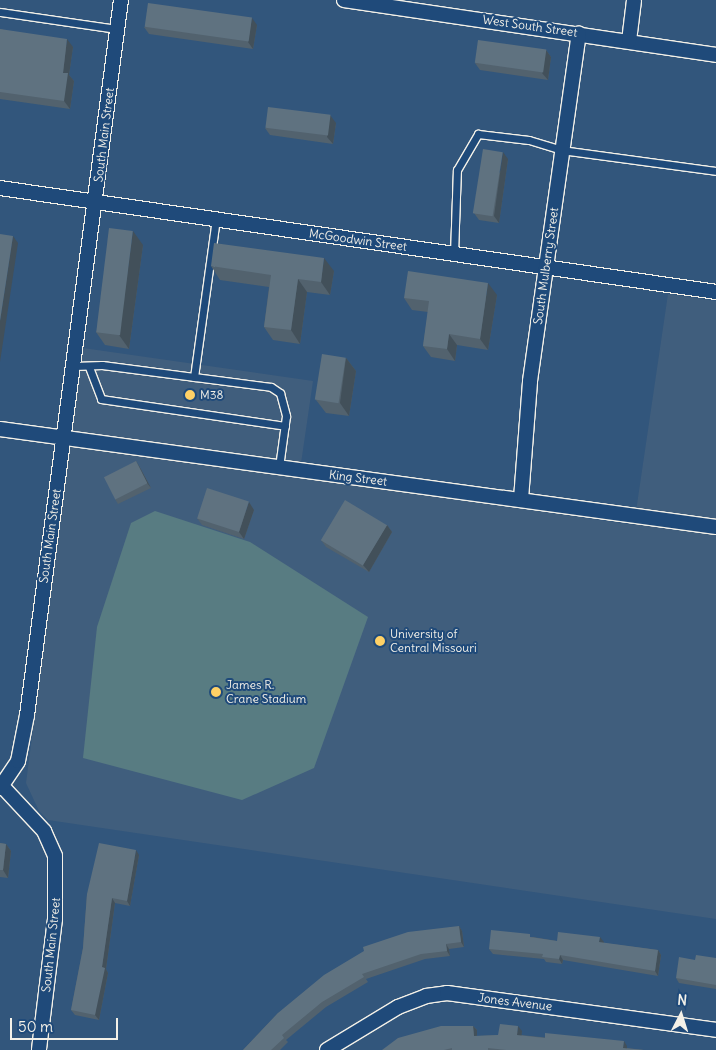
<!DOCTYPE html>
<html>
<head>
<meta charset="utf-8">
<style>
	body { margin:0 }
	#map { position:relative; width:716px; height:1050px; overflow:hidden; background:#32567c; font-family:Delius,sans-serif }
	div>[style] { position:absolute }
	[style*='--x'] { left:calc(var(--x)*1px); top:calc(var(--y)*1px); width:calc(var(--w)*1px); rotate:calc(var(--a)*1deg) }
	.built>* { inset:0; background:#405e7d }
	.green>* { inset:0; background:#587c82 }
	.roads { filter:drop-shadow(1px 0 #f4f1e8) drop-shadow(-1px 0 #f4f1e8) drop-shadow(0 1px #f4f1e8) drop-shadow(0 -1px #f4f1e8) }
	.service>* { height:7px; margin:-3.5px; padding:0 3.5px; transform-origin:3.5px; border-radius:3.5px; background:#1f4a7a }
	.minor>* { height:14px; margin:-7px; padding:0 7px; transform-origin:7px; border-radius:7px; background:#1f4a7a }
	.wall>* { inset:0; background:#52626e }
	.shaded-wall>* { inset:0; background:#42505a }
	.building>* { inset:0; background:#5f7280; transform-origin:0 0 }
	.dots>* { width:14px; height:14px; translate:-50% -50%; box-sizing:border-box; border:2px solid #1f4a7a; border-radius:50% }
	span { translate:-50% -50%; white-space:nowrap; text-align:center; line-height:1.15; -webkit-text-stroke:4px #1f4a7a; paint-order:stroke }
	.street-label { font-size:12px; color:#f4f1e8 }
	.poi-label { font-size:12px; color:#f4f1e8 }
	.left { translate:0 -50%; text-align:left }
	.north { position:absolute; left:656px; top:990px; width:50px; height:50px; -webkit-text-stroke:4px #1f4a7a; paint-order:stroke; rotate:5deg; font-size:14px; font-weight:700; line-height:20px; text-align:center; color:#f4f1e8 }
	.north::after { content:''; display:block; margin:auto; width:18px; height:22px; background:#f4f1e8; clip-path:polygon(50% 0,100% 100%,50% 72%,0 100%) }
	.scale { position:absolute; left:10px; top:1018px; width:108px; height:22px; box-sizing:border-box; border:2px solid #f4f1e8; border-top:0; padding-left:6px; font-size:15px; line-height:18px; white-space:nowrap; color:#f4f1e8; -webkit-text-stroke:4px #1f4a7a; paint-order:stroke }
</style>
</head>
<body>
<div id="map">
	<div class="built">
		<div style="clip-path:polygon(668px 294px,716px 301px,716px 919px,48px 820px,39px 811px,26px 783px,83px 348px,313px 381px,299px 477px,634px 525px)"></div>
	</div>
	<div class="green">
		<div style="clip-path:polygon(155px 511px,250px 542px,368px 617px,314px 768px,242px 800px,83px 758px,97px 627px,131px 523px)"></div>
	</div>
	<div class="roads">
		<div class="service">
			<div style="--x:0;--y:12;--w:118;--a:8.3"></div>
			<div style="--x:454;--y:254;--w:84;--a:-88"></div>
			<div style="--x:457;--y:170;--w:42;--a:-59.7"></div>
			<div style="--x:478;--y:134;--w:51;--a:6.7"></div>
			<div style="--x:529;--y:140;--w:34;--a:17"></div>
			<div style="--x:561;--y:150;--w:156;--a:7.7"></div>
			<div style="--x:74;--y:366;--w:28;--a:-2"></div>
			<div style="--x:102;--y:365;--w:170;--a:7.4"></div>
			<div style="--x:271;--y:387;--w:11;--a:34"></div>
			<div style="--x:280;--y:393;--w:24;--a:75"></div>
			<div style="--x:286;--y:416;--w:51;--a:97.8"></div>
			<div style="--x:89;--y:367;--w:34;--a:69"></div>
			<div style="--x:101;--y:399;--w:186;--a:8.3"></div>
			<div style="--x:194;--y:377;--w:160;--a:-82.1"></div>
		</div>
		<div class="minor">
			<div style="--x:344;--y:0;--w:376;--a:8.4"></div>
			<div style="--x:629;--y:41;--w:41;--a:-83"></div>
			<div style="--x:0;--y:188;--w:724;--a:8.26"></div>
			<div style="--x:0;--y:429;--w:723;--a:7.79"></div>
			<div style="--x:521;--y:499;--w:118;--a:-85.6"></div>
			<div style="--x:530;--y:381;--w:351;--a:-82"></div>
			<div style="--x:2;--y:786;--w:62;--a:47"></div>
			<div style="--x:44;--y:831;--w:27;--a:66"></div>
			<div style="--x:55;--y:856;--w:63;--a:90"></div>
			<div style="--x:55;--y:919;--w:132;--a:97"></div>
			<div style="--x:0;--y:788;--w:32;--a:-56"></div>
			<div style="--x:18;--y:761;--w:47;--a:-78.9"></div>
			<div style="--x:27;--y:715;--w:721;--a:-82.51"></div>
			<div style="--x:327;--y:1050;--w:83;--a:-31.2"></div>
			<div style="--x:398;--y:1007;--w:30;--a:-21"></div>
			<div style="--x:426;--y:996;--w:21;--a:-8"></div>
			<div style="--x:447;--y:993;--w:272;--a:7.8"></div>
		</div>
	</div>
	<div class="wall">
		<div style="clip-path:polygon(257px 25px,253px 49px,149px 34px,144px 27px)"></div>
		<div style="clip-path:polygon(0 29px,73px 47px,69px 75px,74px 81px,70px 109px,0 99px)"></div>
		<div style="clip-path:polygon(546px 50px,551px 57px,548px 80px,480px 70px,475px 63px)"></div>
		<div style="clip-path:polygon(336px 123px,333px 144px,270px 135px,265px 128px)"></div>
		<div style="clip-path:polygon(508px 159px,499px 223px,479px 220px,474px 213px)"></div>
		<div style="clip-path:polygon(143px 245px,129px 349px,105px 345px,96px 332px)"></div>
		<div style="clip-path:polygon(211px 266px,334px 271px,330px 295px,307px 292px,300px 344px,273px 340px,264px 327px,269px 287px,220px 280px)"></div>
		<div style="clip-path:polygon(497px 295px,488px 350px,457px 345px,455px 361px,431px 357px,423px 346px,428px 312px,412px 310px,404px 298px)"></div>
		<div style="clip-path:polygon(346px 358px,356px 371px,349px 416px,326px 413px,316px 400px)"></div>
		<div style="clip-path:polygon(136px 461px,139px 466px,151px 488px,118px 504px,115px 499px)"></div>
		<div style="clip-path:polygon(254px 510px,244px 539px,202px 525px,197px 518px)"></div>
		<div style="clip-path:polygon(387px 525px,392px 532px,369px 572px,326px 547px,321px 540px)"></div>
		<div style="clip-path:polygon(0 843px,6px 844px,11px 851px,8px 878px,0 877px)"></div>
		<div style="clip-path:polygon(139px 855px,130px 906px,115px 903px,106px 969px,108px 973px,99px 1020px,75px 1015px,71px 1010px,83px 948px,87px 894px)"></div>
		<div style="clip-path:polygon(459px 926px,462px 931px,464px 947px,449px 949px,450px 956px,425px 959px,366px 979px,368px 982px,326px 1007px,286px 1040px,288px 1042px,280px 1050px,243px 1050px,278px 1013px)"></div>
		<div style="clip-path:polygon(533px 937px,557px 941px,604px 942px,604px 943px,658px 950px,661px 955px,658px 976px,563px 960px,562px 964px,546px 962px,544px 959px,493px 954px,489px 949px)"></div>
		<div style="clip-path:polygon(716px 958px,716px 989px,679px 983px,676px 978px)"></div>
		<div style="clip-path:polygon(473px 1026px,477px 1030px,477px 1036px,498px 1035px,522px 1031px,521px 1035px,627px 1046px,627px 1048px,644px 1050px,382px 1050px)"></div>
	</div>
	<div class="shaded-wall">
		<div style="clip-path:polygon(252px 18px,257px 25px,253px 49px,248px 42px)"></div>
		<div style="clip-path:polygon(67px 39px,73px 47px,69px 75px,74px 81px,70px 109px,64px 101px,63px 73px)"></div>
		<div style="clip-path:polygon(546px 50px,551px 57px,548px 80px,542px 73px)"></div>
		<div style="clip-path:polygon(330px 115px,336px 123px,333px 144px,327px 137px)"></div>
		<div style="clip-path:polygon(503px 152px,508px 159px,499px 223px,494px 216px)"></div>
		<div style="clip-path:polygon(133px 231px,143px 245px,129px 349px,119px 335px)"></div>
		<div style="clip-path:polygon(13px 236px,18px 243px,0 362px,0 321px)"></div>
		<div style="clip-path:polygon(324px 258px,334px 271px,330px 295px,321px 282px)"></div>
		<div style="clip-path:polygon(298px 279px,307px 292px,300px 344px,291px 330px)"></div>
		<div style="clip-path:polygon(488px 283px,497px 295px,488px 350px,480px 339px)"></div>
		<div style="clip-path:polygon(449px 334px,457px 345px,455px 361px,447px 349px)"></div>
		<div style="clip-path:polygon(346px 358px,356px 371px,349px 416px,340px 403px)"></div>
		<div style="clip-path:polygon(136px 461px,139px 466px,151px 488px,147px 483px)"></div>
		<div style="clip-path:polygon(249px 502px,254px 510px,244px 539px,239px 532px)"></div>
		<div style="clip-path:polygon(387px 525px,392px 532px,369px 572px,363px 565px)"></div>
		<div style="clip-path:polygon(6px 844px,11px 851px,8px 878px,3px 870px)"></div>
		<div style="clip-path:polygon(136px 850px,139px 855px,130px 906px,127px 901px)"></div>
		<div style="clip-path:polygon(112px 898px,115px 903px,106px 969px,108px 973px,99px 1020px,95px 1015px)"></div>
		<div style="clip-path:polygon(459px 926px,462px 931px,464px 947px,461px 942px)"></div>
		<div style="clip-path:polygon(600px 937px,604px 942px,603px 947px,599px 942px)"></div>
		<div style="clip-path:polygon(446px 944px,449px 949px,450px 956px,447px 951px)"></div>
		<div style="clip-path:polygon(658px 950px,661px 955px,658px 976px,655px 971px)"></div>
		<div style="clip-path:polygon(560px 955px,563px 960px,562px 964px,559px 959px)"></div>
		<div style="clip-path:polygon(473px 1026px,477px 1030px,477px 1041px,474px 1036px)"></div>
		<div style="clip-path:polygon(518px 1026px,522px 1031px,521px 1040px,517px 1035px)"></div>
		<div style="clip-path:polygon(624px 1041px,627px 1046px,627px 1050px,623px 1048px)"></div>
	</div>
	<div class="building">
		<div style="left:148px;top:3px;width:105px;height:24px;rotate:8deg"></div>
		<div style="clip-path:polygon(0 29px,67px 39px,63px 73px,68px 73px,64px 101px,0 92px)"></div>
		<div style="left:478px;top:40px;width:69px;height:23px;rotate:8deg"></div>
		<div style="left:268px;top:107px;width:63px;height:21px;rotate:7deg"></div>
		<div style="left:483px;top:149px;width:20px;height:65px;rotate:9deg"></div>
		<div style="left:109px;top:228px;width:24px;height:105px;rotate:7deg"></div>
		<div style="clip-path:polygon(0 234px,13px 236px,0 321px)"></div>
		<div style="clip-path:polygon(214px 243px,324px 258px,321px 282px,298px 279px,291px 330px,264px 327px,271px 275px,211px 266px)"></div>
		<div style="clip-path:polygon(408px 271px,488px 283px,480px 339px,449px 334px,447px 349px,423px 346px,429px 301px,404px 298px)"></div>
		<div style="left:322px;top:354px;width:24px;height:46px;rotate:9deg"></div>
		<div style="left:136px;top:461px;width:25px;height:36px;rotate:63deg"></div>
		<div style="left:207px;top:488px;width:44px;height:32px;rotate:18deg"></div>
		<div style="left:345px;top:500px;width:49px;height:47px;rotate:31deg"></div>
		<div style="clip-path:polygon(0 843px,6px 844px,3px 870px,0 870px)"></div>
		<div style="clip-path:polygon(99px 843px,136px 850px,127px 901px,112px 898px,102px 967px,105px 968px,95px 1015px,71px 1010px,83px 948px,87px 894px)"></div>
		<div style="clip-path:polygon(459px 926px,461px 942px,446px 944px,447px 951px,421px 954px,362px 974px,364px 977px,322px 1002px,282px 1035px,284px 1038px,271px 1050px,243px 1050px,278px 1013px,324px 975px,364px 951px,363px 947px,408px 932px)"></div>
		<div style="clip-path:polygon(491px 930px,530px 934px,530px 937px,557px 941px,558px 932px,600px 937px,599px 942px,658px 950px,655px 971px,560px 955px,559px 959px,542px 957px,543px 954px,489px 949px)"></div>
		<div style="clip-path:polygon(696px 955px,716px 958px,716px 985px,676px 978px,679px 957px,695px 960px)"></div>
		<div style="clip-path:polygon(500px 1024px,518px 1026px,517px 1035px,545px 1038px,545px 1033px,624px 1041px,623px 1048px,644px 1050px,506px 1050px,488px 1048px,488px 1050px,452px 1050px,452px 1048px,444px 1050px,382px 1050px,398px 1038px,441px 1026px,473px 1026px,474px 1036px,498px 1035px)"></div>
	</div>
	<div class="dots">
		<div style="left:190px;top:395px;background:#ffd166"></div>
		<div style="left:380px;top:641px;background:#ffd166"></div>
		<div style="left:216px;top:692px;background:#ffd166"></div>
	</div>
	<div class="street-label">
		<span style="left:530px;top:26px;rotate:8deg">West South Street</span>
		<span style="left:104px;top:135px;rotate:-83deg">South Main Street</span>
		<span style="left:358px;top:240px;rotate:8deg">McGoodwin Street</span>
		<span style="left:546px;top:266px;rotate:-82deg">South Mulberry Street</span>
		<span style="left:358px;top:478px;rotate:7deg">King Street</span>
		<span style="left:50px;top:536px;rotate:-82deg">South Main Street</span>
		<span style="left:51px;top:945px;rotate:-84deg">South Main Street</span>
		<span style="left:515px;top:1002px;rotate:7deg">Jones Avenue</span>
	</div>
	<div class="poi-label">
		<span class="left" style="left:200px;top:395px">M38</span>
		<span class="left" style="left:390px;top:641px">University of<br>Central Missouri</span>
		<span class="left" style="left:226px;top:692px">James R.<br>Crane Stadium</span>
	</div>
	<div class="north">N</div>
	<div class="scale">50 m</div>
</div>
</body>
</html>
